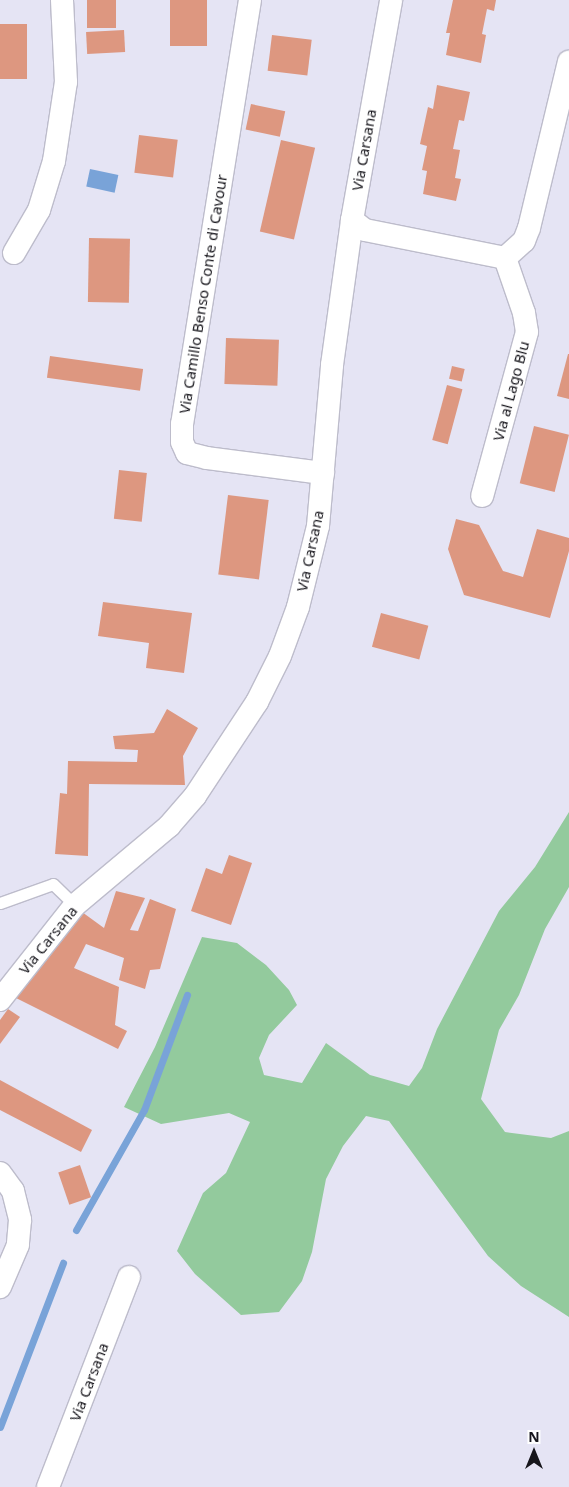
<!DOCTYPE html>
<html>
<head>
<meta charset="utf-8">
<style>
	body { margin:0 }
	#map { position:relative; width:569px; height:1487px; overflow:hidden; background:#e5e4f4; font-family:"Noto Sans",sans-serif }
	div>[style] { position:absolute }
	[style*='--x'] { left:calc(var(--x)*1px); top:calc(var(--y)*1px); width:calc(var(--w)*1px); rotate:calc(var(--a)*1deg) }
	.green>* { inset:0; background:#93ca9d }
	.water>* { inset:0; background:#79a3d8; transform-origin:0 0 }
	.stream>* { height:7px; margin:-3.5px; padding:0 3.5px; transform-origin:3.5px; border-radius:3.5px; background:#79a3d8 }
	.building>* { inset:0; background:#dd9780; transform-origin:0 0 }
	.roads { filter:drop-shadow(1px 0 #bdbccb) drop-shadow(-1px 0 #bdbccb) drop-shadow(0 1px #bdbccb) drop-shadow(0 -1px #bdbccb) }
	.service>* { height:11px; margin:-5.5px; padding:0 5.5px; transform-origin:5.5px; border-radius:5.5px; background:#fff }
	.minor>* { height:22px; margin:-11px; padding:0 11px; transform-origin:11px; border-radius:11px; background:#fff }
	span { translate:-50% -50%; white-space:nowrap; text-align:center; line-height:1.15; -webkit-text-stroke:4px #fff; paint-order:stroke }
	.street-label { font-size:15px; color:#17161c }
	.north { position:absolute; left:509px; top:1427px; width:50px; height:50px; -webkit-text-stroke:4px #fff; paint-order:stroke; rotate:0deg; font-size:14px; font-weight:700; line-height:20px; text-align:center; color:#17161c }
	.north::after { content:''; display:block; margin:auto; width:18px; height:22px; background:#17161c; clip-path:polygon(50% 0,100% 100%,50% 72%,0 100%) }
</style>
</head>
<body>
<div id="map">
	<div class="green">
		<div style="clip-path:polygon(569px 812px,569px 887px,545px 929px,519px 995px,499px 1030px,481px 1099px,505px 1132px,551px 1138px,569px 1131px,569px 1317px,521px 1286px,488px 1256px,389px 1121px,366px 1116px,343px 1146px,326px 1179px,312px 1252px,302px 1281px,279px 1312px,241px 1315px,195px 1274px,177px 1251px,203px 1193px,226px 1173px,250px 1122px,229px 1113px,161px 1124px,124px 1107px,155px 1047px,202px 937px,237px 943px,266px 965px,289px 990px,297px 1005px,269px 1035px,259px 1058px,264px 1075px,302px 1083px,326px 1043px,370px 1075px,409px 1086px,422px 1068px,437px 1029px,499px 911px,535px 867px)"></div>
	</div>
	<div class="water">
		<div style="left:90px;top:169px;width:29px;height:18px;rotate:12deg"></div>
	</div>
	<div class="stream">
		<div style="--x:76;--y:1230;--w:138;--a:-60.5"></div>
		<div style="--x:144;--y:1110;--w:123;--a:-69.5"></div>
		<div style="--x:0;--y:1427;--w:176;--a:-69"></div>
	</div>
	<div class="building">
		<div style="left:87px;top:0;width:29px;height:28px"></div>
		<div style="left:170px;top:0;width:37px;height:46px"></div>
		<div style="clip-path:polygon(453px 0,496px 0,494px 11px,487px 9px,482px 34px,486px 35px,481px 63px,446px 55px,450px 33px,446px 33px)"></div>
		<div style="left:0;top:24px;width:27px;height:55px"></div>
		<div style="left:124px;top:30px;width:22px;height:38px;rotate:87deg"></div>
		<div style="left:272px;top:35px;width:40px;height:36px;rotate:7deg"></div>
		<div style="clip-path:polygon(437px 85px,470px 92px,464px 121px,459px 120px,453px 149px,460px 150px,455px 178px,461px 179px,456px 201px,423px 194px,427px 171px,422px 170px,427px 146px,420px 144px,428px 107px,433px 109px)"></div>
		<div style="left:251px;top:104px;width:35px;height:26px;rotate:12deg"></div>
		<div style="left:139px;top:135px;width:39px;height:38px;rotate:7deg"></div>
		<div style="left:281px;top:140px;width:35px;height:94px;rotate:13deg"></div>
		<div style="left:89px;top:238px;width:41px;height:64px;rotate:1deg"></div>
		<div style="left:226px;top:338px;width:53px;height:46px;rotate:2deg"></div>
		<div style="clip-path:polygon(568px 354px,569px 354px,569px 399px,557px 396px)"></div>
		<div style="left:50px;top:356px;width:94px;height:22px;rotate:8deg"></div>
		<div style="left:452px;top:366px;width:13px;height:13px;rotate:13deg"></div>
		<div style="left:447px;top:385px;width:16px;height:57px;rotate:15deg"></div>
		<div style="left:534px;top:426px;width:36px;height:59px;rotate:14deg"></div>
		<div style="left:119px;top:470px;width:28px;height:49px;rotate:6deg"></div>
		<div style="left:228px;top:495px;width:41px;height:80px;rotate:7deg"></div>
		<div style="clip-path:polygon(456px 519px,479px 525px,503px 571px,523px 577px,537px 529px,569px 538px,569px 551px,550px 618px,464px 595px,448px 549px)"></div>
		<div style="clip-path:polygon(103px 602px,192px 613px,184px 673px,146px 668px,149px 643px,98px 636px)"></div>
		<div style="left:381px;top:613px;width:49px;height:35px;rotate:15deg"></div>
		<div style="clip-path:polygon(167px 709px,198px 728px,183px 756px,185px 785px,89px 784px,88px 856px,55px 854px,60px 793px,67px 794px,68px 761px,137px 762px,138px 750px,115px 749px,113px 736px,154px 733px)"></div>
		<div style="clip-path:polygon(229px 855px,252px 863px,231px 925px,191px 911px,206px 868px,222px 874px)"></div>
		<div style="clip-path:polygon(116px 891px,145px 898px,130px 930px,138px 931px,150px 899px,176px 909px,160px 969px,150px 970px,145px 989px,119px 980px,124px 958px,86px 944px,74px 968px,119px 987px,115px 1025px,127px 1031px,118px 1049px,16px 998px,82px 912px,104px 928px)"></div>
		<div style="clip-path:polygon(8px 1009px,20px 1017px,0 1044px,0 1020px)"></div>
		<div style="clip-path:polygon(0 1080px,92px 1130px,81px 1152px,0 1110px)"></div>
		<div style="left:80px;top:1165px;width:34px;height:23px;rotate:71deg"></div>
	</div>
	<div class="roads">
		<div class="service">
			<div style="--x:0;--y:903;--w:56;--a:-19.7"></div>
			<div style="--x:53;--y:884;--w:30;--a:44"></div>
		</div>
		<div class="minor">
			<div style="--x:250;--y:0;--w:429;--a:99.1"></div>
			<div style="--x:182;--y:424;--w:18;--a:90"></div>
			<div style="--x:182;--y:442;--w:12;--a:66"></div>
			<div style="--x:187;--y:453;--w:21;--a:14"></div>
			<div style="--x:207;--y:458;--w:117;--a:7.4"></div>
			<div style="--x:352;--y:220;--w:16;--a:38"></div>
			<div style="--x:365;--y:230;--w:143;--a:11.3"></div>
			<div style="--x:505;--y:258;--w:58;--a:70.9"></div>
			<div style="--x:524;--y:313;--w:19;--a:81"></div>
			<div style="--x:527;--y:332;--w:170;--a:105.3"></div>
			<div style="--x:14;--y:253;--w:50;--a:-59.8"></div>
			<div style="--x:39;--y:210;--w:51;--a:-73"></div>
			<div style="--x:54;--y:161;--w:80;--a:-81.4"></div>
			<div style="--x:66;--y:82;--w:82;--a:-92.8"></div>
			<div style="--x:505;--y:258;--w:25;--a:-42"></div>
			<div style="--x:524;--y:241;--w:14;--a:-69"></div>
			<div style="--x:529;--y:228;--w:171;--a:-76.5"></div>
			<div style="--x:0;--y:1000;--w:121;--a:-51.7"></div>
			<div style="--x:75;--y:905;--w:123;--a:-40"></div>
			<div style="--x:169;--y:826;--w:40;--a:-49"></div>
			<div style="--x:195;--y:796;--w:113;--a:-56.6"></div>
			<div style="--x:257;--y:702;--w:51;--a:-63.4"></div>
			<div style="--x:280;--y:656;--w:52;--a:-69.8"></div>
			<div style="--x:298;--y:607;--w:83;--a:-76.1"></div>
			<div style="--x:318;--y:526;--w:162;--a:-85"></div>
			<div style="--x:332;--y:365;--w:146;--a:-82.1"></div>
			<div style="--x:352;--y:220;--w:223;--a:-79.9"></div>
			<div style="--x:0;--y:1173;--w:22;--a:54"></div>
			<div style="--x:13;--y:1191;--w:30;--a:76"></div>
			<div style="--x:20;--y:1220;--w:25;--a:95"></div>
			<div style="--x:18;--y:1245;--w:46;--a:113.2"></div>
			<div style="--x:48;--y:1487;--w:225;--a:-68.9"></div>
		</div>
	</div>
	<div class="street-label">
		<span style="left:364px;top:150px;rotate:-80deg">Via Carsana</span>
		<span style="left:203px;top:294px;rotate:-81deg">Via Camillo Benso Conte di Cavour</span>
		<span style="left:511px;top:391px;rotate:-75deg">Via al Lago Blu</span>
		<span style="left:310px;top:551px;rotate:-78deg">Via Carsana</span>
		<span style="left:48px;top:940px;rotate:-51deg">Via Carsana</span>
		<span style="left:89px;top:1382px;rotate:-69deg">Via Carsana</span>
	</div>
	<div class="north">N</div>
</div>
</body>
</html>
